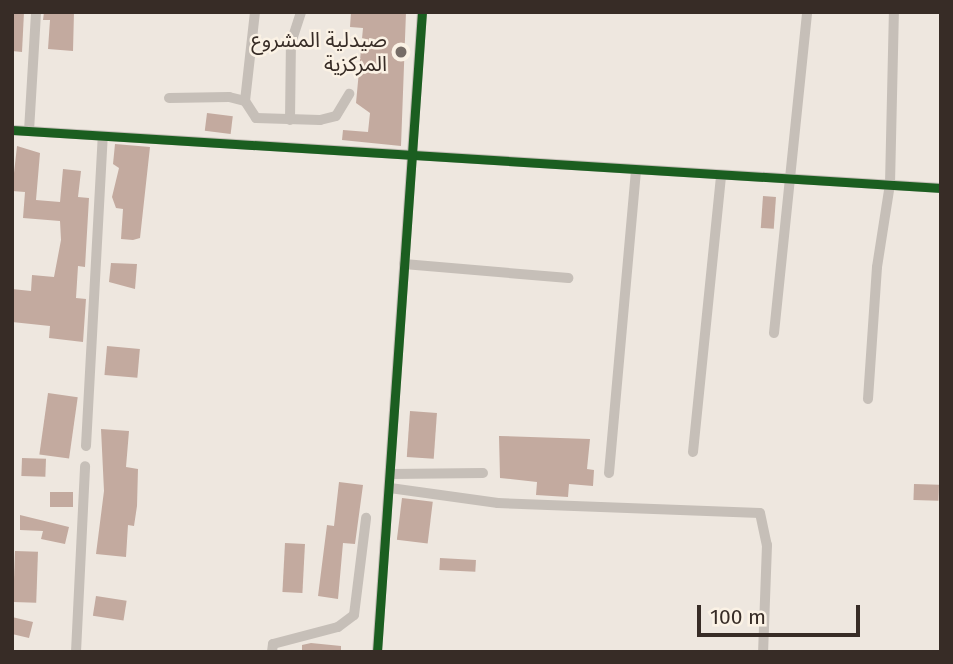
<!DOCTYPE html>
<html>
<head>
<meta charset="utf-8">
<style>
	body { margin:0 }
	#map { position:relative; width:953px; height:664px; overflow:hidden; background:#eee7df; font-family:"Fira Sans","Noto Sans Arabic",sans-serif }
	div>[style] { position:absolute }
	[style*='--x'] { left:calc(var(--x)*1px); top:calc(var(--y)*1px); width:calc(var(--w)*1px); rotate:calc(var(--a)*1deg) }
	.building>* { inset:0; background:#c3aa9f; transform-origin:0 0 }
	.street>* { height:10px; margin:-5px; padding:0 5px; transform-origin:5px; border-radius:5px; background:#c6bfb8 }
	.cycleway>* { height:9px; margin:-4.5px; padding:0 4.5px; transform-origin:4.5px; border-radius:4.5px; background:#1b5e20 }
	.dots>* { width:19px; height:19px; translate:-50% -50%; box-sizing:border-box; border:4px solid #fbf2e5; border-radius:50% }
	span { translate:-50% -50%; white-space:nowrap; text-align:center; line-height:1.15; -webkit-text-stroke:5px #fbf2e5; paint-order:stroke }
	.poi-label { font-size:21px; color:#372c26 }
	.right { translate:-100% -50%; text-align:right }
	.frame { position:absolute; inset:0; border:14px solid #372c26; pointer-events:none }
	.scale { position:absolute; left:697px; top:605px; width:163px; height:32px; box-sizing:border-box; border:4px solid #372c26; border-top:0; padding-left:9px; font-size:21px; line-height:24px; white-space:nowrap; color:#372c26; -webkit-text-stroke:5px #fbf2e5; paint-order:stroke }
</style>
</head>
<body>
<div id="map">
	<div class="building">
		<div style="clip-path:polygon(12px 12px,24px 12px,22px 52px,12px 51px)"></div>
		<div style="clip-path:polygon(44px 12px,74px 12px,73px 51px,48px 49px,50px 20px,43px 20px)"></div>
		<div style="clip-path:polygon(351px 12px,406px 12px,401px 146px,342px 140px,343px 130px,368px 132px,370px 113px,356px 103px,363px 28px,350px 27px)"></div>
		<div style="left:207px;top:113px;width:26px;height:18px;rotate:7deg"></div>
		<div style="clip-path:polygon(115px 144px,150px 147px,140px 238px,133px 240px,121px 239px,123px 209px,116px 208px,112px 197px,119px 168px,113px 164px)"></div>
		<div style="clip-path:polygon(17px 146px,40px 153px,36px 200px,60px 202px,63px 169px,81px 171px,78px 197px,89px 198px,85px 267px,78px 266px,76px 298px,86px 299px,83px 342px,49px 338px,50px 326px,12px 322px,12px 289px,31px 291px,32px 275px,54px 277px,61px 240px,60px 221px,23px 218px,25px 192px,12px 191px)"></div>
		<div style="left:763px;top:196px;width:13px;height:32px;rotate:4deg"></div>
		<div style="clip-path:polygon(111px 263px,137px 264px,135px 289px,109px 282px)"></div>
		<div style="left:107px;top:346px;width:33px;height:29px;rotate:5deg"></div>
		<div style="left:48px;top:393px;width:30px;height:62px;rotate:8deg"></div>
		<div style="left:410px;top:411px;width:27px;height:46px;rotate:4deg"></div>
		<div style="clip-path:polygon(101px 429px,129px 431px,126px 467px,138px 469px,137px 506px,134px 526px,128px 525px,126px 557px,96px 554px,104px 491px)"></div>
		<div style="clip-path:polygon(499px 436px,590px 439px,587px 469px,594px 470px,593px 486px,569px 484px,568px 497px,536px 495px,537px 482px,500px 478px)"></div>
		<div style="left:22px;top:458px;width:24px;height:18px;rotate:2deg"></div>
		<div style="clip-path:polygon(339px 482px,363px 485px,355px 544px,343px 543px,338px 599px,318px 596px,327px 525px,334px 526px)"></div>
		<div style="left:914px;top:484px;width:25px;height:16px;rotate:2deg"></div>
		<div style="left:50px;top:492px;width:23px;height:15px"></div>
		<div style="left:402px;top:498px;width:31px;height:42px;rotate:7deg"></div>
		<div style="clip-path:polygon(20px 515px,69px 527px,65px 544px,41px 539px,43px 531px,20px 530px)"></div>
		<div style="left:285px;top:543px;width:20px;height:49px;rotate:3deg"></div>
		<div style="left:15px;top:551px;width:23px;height:51px;rotate:2deg"></div>
		<div style="left:440px;top:558px;width:36px;height:12px;rotate:3deg"></div>
		<div style="left:96px;top:596px;width:31px;height:20px;rotate:9deg"></div>
		<div style="clip-path:polygon(12px 617px,33px 622px,29px 638px,12px 634px)"></div>
		<div style="clip-path:polygon(311px 643px,341px 646px,341px 652px,302px 652px,302px 645px)"></div>
	</div>
	<div class="street">
		<div style="--x:169;--y:98;--w:60;--a:-1"></div>
		<div style="--x:229;--y:97;--w:16;--a:14"></div>
		<div style="--x:245;--y:101;--w:20;--a:57"></div>
		<div style="--x:256;--y:118;--w:64;--a:1.8"></div>
		<div style="--x:320;--y:120;--w:16;--a:-14"></div>
		<div style="--x:336;--y:116;--w:26;--a:-59"></div>
		<div style="--x:245;--y:101;--w:90;--a:-83.6"></div>
		<div style="--x:290;--y:120;--w:77;--a:-89.3"></div>
		<div style="--x:291;--y:43;--w:33;--a:-72"></div>
		<div style="--x:12;--y:130;--w:931;--a:3.57"></div>
		<div style="--x:29;--y:131;--w:119;--a:-86.6"></div>
		<div style="--x:404;--y:264;--w:165;--a:4.9"></div>
		<div style="--x:774;--y:333;--w:323;--a:-84.1"></div>
		<div style="--x:868;--y:399;--w:132;--a:-86.1"></div>
		<div style="--x:877;--y:267;--w:84;--a:-81.1"></div>
		<div style="--x:890;--y:184;--w:172;--a:-88.7"></div>
		<div style="--x:86;--y:446;--w:310;--a:-86.9"></div>
		<div style="--x:693;--y:452;--w:278;--a:-84.2"></div>
		<div style="--x:609;--y:473;--w:304;--a:-84.9"></div>
		<div style="--x:391;--y:474;--w:92;--a:-0.6"></div>
		<div style="--x:390;--y:488;--w:109;--a:7.9"></div>
		<div style="--x:498;--y:503;--w:262;--a:2.2"></div>
		<div style="--x:760;--y:513;--w:33;--a:78"></div>
		<div style="--x:767;--y:545;--w:107;--a:92.1"></div>
		<div style="--x:76;--y:652;--w:186;--a:-87.2"></div>
		<div style="--x:272;--y:652;--w:8;--a:-83"></div>
		<div style="--x:273;--y:644;--w:67;--a:-14.7"></div>
		<div style="--x:338;--y:627;--w:20;--a:-37"></div>
		<div style="--x:354;--y:615;--w:98;--a:-82.9"></div>
		<div style="--x:377;--y:652;--w:642;--a:-85.98"></div>
	</div>
	<div class="cycleway">
		<div style="--x:12;--y:130;--w:931;--a:3.57"></div>
		<div style="--x:377;--y:652;--w:642;--a:-85.98"></div>
	</div>
	<div class="dots">
		<div style="left:401px;top:52px;background:#776d67"></div>
	</div>
	<div class="poi-label">
		<span class="right" style="left:387px;top:52px">صيدلية المشروع<br>المركزية</span>
	</div>
	<div class="frame"></div>
	<div class="scale">100 m</div>
</div>
</body>
</html>
